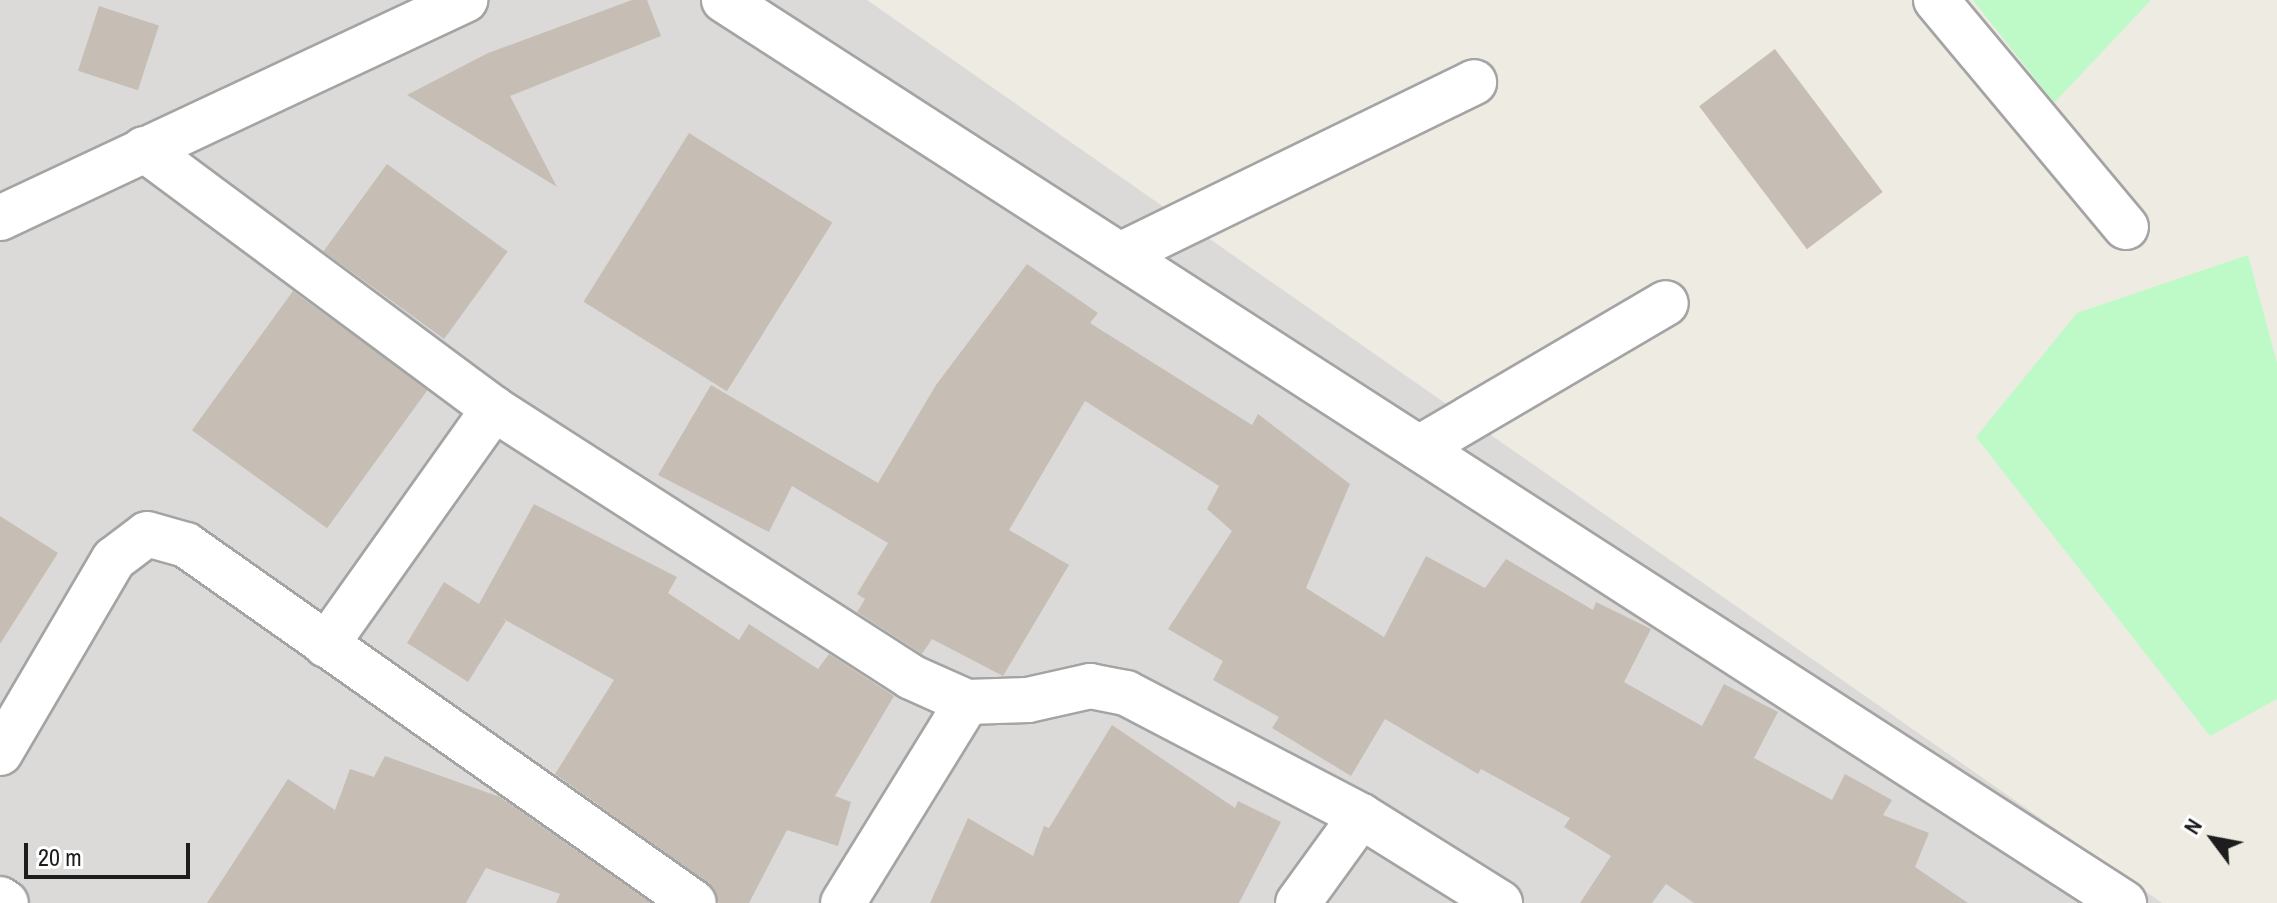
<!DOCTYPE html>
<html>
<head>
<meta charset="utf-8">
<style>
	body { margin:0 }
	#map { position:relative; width:2277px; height:903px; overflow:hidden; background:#eeebe2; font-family:"Archivo Narrow",sans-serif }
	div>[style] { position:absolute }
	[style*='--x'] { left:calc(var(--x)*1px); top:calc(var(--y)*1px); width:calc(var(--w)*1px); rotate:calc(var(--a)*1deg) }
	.residential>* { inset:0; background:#dbdad9 }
	.park>* { inset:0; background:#bdfac8 }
	.building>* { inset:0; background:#c6beb5; transform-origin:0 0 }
	.roads { filter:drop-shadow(2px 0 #a4a4a4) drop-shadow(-2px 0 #a4a4a4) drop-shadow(0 2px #a4a4a4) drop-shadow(0 -2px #a4a4a4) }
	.minor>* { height:44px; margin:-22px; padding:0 22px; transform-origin:22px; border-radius:22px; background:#fff }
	span { translate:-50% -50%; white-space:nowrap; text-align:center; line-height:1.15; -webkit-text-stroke:6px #fff; paint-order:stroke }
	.north { position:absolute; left:2173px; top:799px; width:80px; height:80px; -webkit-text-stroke:6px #fff; paint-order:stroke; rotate:302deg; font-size:22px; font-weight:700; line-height:32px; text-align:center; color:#1d1d1d }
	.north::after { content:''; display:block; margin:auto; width:28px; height:36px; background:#1d1d1d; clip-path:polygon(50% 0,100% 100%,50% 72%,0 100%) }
	.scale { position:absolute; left:24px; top:843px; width:166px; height:36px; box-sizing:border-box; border:4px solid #1d1d1d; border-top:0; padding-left:10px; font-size:24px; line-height:28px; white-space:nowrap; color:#1d1d1d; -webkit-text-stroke:6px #fff; paint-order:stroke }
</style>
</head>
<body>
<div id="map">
	<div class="residential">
		<div style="clip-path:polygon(0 0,867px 0,2162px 903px,0 903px)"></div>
	</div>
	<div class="park">
		<div style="clip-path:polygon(1973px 0,2151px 0,2054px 103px)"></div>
		<div style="clip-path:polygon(2248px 255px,2277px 363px,2277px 699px,2210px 736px,1976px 437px,2077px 313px)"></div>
	</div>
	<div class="building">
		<div style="clip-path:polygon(632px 0,647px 0,661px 36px,510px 96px,557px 187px,407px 95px,488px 53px)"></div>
		<div style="left:99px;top:6px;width:63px;height:68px;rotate:18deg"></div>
		<div style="left:1775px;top:49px;width:179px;height:95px;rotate:53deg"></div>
		<div style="left:689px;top:133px;width:169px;height:199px;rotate:32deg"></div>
		<div style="left:387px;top:164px;width:149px;height:108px;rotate:36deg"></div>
		<div style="clip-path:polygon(1027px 264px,1098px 313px,1090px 323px,1252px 425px,1258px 414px,1350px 484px,1306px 588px,1384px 637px,1426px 556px,1485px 588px,1506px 559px,1593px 610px,1596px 602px,1651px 629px,1624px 682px,1702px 726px,1724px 684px,1778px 712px,1754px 758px,1832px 800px,1845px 774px,1892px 800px,1883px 815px,1929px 833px,1915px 867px,1968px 903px,1694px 903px,1666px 884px,1652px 903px,1580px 903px,1611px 856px,1564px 827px,1570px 818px,1481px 769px,1478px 774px,1385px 719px,1351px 776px,1272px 728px,1279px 717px,1213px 680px,1223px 661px,1168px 629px,1232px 531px,1207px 509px,1219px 486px,1085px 401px,1009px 530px,1069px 565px,1003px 676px,932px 639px,922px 654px,857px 612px,865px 599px,857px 594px,888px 543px,792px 486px,769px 532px,658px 475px,711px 385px,878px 483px,936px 385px)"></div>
		<div style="left:293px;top:291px;width:167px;height:172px;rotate:36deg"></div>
		<div style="clip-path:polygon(534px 504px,677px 577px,668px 593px,739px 640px,749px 624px,818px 669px,829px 654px,894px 696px,835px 796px,851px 802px,838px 846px,787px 830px,749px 903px,719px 903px,708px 883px,555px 774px,614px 680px,500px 617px,506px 621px,468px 682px,407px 643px,444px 582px,479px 604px)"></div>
		<div style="clip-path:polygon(0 516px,58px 553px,0 644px)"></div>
		<div style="clip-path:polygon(1112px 725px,1235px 808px,1238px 801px,1281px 822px,1239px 903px,930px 903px,968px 818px,1033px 856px,1044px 826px,1049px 828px)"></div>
		<div style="clip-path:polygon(385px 756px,500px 797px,651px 903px,556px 903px,560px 894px,486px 868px,466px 903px,207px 903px,288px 779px,335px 810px,350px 769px,374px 777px)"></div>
	</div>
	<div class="roads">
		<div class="minor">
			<div style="--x:724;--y:0;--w:1666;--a:32.82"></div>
			<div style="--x:1936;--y:0;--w:296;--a:50.1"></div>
			<div style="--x:144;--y:149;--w:436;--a:36.6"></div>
			<div style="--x:494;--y:409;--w:496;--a:32.7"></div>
			<div style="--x:911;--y:677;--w:61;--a:24.1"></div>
			<div style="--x:967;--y:702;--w:61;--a:-1.9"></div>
			<div style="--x:1028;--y:700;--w:64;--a:-12.7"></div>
			<div style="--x:1090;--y:686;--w:37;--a:11"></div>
			<div style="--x:1126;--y:693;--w:265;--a:27.6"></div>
			<div style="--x:1361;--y:816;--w:164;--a:32"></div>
			<div style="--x:0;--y:218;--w:514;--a:-25.12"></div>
			<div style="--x:1120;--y:255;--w:394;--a:-26"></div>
			<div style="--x:1419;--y:448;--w:286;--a:-30.4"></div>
			<div style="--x:326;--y:645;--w:290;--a:-54.6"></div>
			<div style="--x:0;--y:753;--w:225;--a:-59.6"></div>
			<div style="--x:114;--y:559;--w:41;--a:-37.1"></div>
			<div style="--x:147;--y:534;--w:41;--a:15.8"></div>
			<div style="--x:186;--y:545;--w:621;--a:35.17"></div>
			<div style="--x:0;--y:899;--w:7;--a:34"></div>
			<div style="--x:843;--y:903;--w:236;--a:-58.3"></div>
			<div style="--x:1298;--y:903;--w:107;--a:-54.1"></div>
		</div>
	</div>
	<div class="north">N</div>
	<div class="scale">20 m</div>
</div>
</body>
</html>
